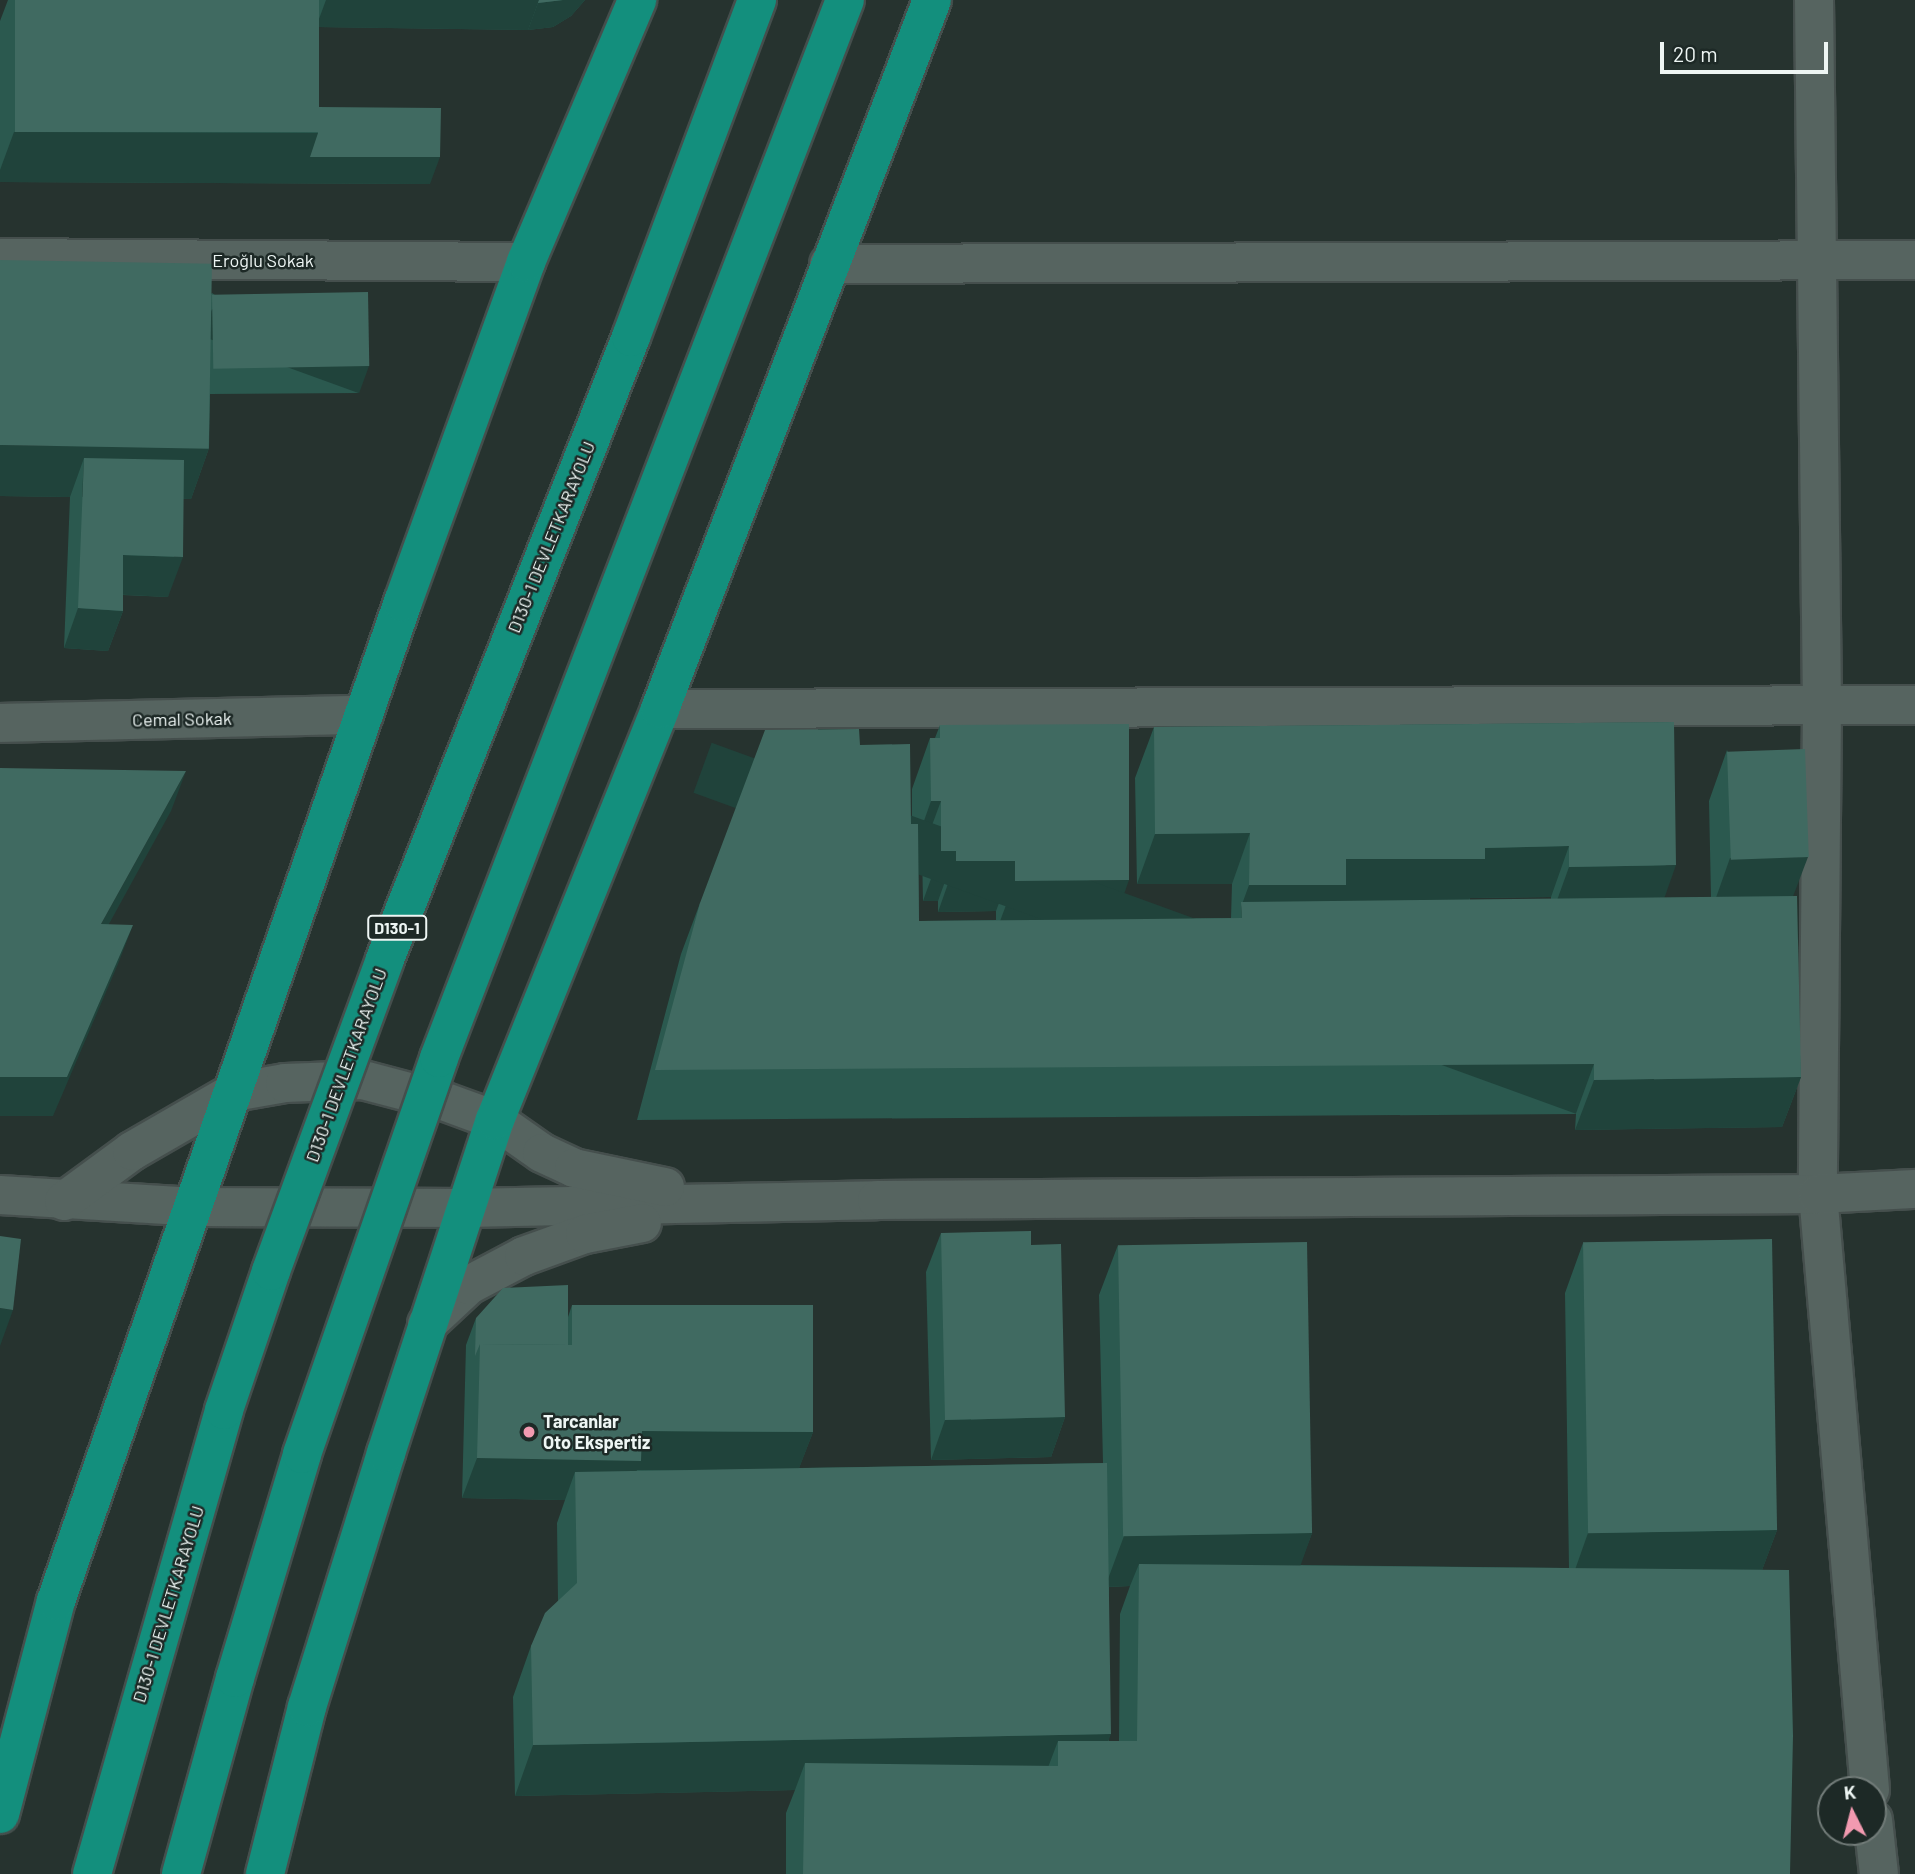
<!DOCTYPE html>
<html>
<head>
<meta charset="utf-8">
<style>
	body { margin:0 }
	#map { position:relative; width:1915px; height:1874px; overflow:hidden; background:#26332f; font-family:Barlow,sans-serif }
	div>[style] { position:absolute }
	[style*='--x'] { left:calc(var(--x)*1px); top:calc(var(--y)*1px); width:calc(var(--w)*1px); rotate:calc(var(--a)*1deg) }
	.roads { filter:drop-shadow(2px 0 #454f4d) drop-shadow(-2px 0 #454f4d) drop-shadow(0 2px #454f4d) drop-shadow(0 -2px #454f4d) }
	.minor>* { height:38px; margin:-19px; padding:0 19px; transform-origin:19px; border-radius:19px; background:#566460 }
	.tertiary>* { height:38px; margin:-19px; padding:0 19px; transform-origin:19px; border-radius:19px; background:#566460 }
	.trunk>* { height:38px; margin:-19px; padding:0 19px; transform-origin:19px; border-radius:19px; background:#138f7d }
	.bridges { filter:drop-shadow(2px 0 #454f4d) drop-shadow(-2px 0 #454f4d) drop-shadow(0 2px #454f4d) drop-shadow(0 -2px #454f4d) }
	.trunk-bridge>* { height:38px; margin:-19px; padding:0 19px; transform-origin:19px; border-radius:19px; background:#138f7d }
	.wall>* { inset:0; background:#2b594f }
	.shaded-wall>* { inset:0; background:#20433b; transform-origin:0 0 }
	.building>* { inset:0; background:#406a61; transform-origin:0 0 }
	.dots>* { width:19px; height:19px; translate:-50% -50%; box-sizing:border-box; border:4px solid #1d2926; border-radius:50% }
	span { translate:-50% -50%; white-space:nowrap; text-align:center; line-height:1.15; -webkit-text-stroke:5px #1d2926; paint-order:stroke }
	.shield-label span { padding:2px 5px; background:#1d2926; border:2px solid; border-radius:5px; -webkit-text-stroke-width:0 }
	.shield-label { font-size:16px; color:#eef6f4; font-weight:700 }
	.street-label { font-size:18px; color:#eef6f4 }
	.poi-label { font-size:18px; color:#eef6f4; font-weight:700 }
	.left { translate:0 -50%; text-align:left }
	.north { position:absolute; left:1817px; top:1776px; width:70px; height:70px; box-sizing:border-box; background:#1d2926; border:2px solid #717b78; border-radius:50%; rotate:354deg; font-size:19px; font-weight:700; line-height:28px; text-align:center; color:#eef6f4 }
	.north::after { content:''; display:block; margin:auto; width:24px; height:32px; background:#f29ab0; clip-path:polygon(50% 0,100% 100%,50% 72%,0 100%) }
	.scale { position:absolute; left:1660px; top:42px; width:168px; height:32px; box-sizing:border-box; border:4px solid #eef6f4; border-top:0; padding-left:9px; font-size:21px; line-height:24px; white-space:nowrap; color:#eef6f4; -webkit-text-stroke:5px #1d2926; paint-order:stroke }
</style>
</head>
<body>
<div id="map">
	<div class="roads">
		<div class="minor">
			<div style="--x:1814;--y:0;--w:707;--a:89.35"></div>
			<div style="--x:1822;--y:707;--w:487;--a:90.5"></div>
			<div style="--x:1818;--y:1194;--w:598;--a:85.01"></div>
			<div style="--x:0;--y:258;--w:526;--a:0.44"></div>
			<div style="--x:829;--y:264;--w:1086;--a:-0.21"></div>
			<div style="--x:660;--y:709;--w:1255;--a:-0.18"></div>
			<div style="--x:0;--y:723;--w:364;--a:-1.3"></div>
			<div style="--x:1873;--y:1820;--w:54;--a:83.7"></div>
		</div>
		<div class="tertiary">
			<div style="--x:0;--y:1195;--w:195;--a:3.5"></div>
			<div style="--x:195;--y:1207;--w:273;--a:0.2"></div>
			<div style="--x:468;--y:1208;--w:409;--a:-1.1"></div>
			<div style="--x:877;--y:1200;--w:941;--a:-0.37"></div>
			<div style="--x:1818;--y:1194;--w:97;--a:-3"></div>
			<div style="--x:64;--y:1201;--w:84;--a:-36.3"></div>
			<div style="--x:132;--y:1151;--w:118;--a:-30"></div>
			<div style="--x:234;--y:1092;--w:52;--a:-10"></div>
			<div style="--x:285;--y:1083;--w:78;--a:-2.2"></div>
			<div style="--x:363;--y:1080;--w:83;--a:14.7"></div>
			<div style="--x:443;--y:1101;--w:55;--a:20.1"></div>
			<div style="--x:495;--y:1120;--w:57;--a:35.1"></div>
			<div style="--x:542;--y:1153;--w:35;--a:25"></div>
			<div style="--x:574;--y:1168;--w:93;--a:11.8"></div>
			<div style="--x:427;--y:1324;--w:57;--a:-42.9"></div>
			<div style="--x:469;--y:1285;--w:62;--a:-27.8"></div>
			<div style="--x:524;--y:1256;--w:65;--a:-19.8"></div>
			<div style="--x:585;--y:1234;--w:58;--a:-10.9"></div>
		</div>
		<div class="trunk">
			<div style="--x:0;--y:1814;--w:220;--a:-75.3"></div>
			<div style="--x:56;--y:1601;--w:1058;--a:-70.85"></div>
			<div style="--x:403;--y:602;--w:362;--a:-70.1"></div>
			<div style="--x:526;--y:262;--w:285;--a:-67"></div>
			<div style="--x:265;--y:1874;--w:172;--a:-75.9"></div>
			<div style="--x:307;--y:1707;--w:266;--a:-72.7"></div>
			<div style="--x:386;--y:1453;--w:350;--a:-71.9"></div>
			<div style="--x:495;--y:1120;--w:443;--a:-68.1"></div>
			<div style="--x:660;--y:709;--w:759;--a:-69.01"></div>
		</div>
	</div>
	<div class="bridges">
		<div class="trunk-bridge">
			<div style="--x:92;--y:1874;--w:482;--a:-74.1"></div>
			<div style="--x:224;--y:1410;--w:147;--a:-71.3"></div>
			<div style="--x:271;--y:1271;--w:332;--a:-69.9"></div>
			<div style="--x:385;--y:959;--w:669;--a:-68.42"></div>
			<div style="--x:631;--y:337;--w:360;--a:-69.5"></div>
			<div style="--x:181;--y:1874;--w:203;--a:-74.6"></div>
			<div style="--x:235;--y:1678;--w:234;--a:-73.3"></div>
			<div style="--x:302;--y:1454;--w:419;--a:-70.9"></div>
			<div style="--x:439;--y:1058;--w:1133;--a:-69.01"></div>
		</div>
	</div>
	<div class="wall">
		<div style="clip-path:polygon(8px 0,585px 0,571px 16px,553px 27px,528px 30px,319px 27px,318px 107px,430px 184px,0 182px,0 21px)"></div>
		<div style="clip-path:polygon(212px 293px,359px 393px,210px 394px,209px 448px,191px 499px,183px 499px,168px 597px,123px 595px,123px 611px,108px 651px,64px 648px,70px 497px,0 496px)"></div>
		<div style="clip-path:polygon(evenodd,1674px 722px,1664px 898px,1711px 897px,1709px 801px,1727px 750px,1793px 896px,1801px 1077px,1782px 1127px,1575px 1130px,1576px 1114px,637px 1120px,681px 954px,700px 903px,860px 745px,911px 824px,912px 824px,912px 789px,930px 738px,935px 738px,940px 725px,1115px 919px,1231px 918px,1232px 884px,1137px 884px,1135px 778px,1154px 727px,1674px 722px,918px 852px,922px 852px,923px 901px,938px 901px,938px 912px,996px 911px,996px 920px,919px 921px,918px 852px,1674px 722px,1551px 897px,1551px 899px,1470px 900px,1470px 898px,1551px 897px)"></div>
		<div style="clip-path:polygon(941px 1233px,1031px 1245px,1065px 1417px,1051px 1457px,931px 1460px,926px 1272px)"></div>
		<div style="clip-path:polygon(evenodd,1583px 1243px,1777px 1530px,1762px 1570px,1790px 1874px,786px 1874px,786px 1813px,795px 1790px,515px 1796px,513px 1697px,531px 1646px,558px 1601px,557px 1523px,565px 1500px,462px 1498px,466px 1345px,476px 1318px,568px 1317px,572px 1305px,813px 1432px,799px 1468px,1103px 1463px,1099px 1295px,1118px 1245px,1312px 1533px,1300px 1565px,1569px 1568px,1565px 1293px,1583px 1243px,1130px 1586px,1120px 1614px,1119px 1741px,1109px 1741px,1109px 1587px,1130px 1586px)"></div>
	</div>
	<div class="shaded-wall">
		<div style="clip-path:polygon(326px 0,539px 0,528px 30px,316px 27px)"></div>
		<div style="clip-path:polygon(563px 0,585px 0,571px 16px,553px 27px,528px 30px,538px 3px)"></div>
		<div style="clip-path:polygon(14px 132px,318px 133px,440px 157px,430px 184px,0 182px,0 170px)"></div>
		<div style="left:369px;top:366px;width:29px;height:167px;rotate:110deg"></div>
		<div style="clip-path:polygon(0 445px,209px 448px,191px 499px,82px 497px,84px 458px,70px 497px,0 496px)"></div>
		<div style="clip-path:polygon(123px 555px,183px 557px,168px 597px,109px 594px)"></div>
		<div style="clip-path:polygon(78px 608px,123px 611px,108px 651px,64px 648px)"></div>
		<div style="clip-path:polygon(186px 771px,171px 811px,87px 964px,101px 924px)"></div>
		<div style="clip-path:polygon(931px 801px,941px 801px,922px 852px,913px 852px)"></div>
		<div style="clip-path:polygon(1250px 833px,1232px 884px,1137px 884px,1155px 834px)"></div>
		<div style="clip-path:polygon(1569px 846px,1551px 897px,1470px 898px,1466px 910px,1242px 918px,1241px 907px,1249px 885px,1346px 859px,1485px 848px)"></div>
		<div style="clip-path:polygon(941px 851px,956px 851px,938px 901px,923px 901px)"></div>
		<div style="clip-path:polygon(1808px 857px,1789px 907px,1712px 909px,1730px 858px)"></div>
		<div style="clip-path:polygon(956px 861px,1015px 861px,996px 911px,938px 912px)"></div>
		<div style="clip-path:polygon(1676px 865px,1658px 916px,1551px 917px,1569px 867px)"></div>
		<div style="clip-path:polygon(1129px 880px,1111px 931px,996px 932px,1015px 881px)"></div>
		<div style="clip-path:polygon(133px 925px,118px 964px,53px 1116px,0 1116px,0 1077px)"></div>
		<div style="left:1594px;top:1064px;width:53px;height:939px;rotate:110deg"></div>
		<div style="clip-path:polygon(1801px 1077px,1782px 1127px,1575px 1130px,1594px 1080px)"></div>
		<div style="clip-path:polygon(0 1308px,13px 1310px,0 1346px)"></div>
		<div style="clip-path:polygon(1065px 1417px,1051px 1457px,931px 1460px,945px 1420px)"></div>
		<div style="clip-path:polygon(642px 1431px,813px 1432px,798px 1471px,637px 1470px,626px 1501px,575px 1472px,565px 1500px,462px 1498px,477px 1458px)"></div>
		<div style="clip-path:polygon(1777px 1530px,1758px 1581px,1570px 1584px,1588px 1533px)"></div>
		<div style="clip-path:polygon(1312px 1533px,1294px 1584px,1139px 1564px,1130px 1586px,1105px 1587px,1124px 1536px)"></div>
		<div style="clip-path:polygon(1111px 1734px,1092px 1785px,1058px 1766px,1058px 1741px,1041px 1786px,805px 1763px,795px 1790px,515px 1796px,533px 1745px)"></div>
	</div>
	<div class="building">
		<div style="left:15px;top:0;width:304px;height:132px"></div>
		<div style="clip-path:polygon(539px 0,563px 0,538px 3px)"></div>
		<div style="clip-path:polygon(318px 107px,441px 108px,440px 157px,310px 157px,318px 133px)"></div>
		<div style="left:0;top:260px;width:212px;height:185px;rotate:1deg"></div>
		<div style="left:368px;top:292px;width:74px;height:156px;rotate:89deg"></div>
		<div style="clip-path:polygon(84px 458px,184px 460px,183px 557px,123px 555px,123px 611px,78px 608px)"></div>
		<div style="clip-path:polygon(1674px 722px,1676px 865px,1569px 867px,1569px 846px,1485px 848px,1485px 859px,1346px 859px,1346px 885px,1249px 885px,1250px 833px,1155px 834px,1154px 727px)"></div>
		<div style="clip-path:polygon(1129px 724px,1129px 880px,1015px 881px,1015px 861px,956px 861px,956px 851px,941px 851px,941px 801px,931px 801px,930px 738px,940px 738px,940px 725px)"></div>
		<div style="clip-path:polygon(859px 729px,860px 745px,910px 744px,911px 824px,918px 824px,919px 921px,1242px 918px,1241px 902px,1797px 896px,1801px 1077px,1594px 1080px,1594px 1064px,655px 1070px,700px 903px,765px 730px)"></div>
		<div style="left:1805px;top:749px;width:108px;height:78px;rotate:88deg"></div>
		<div style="clip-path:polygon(0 768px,186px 771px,101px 924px,133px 925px,67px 1077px,0 1077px)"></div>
		<div style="clip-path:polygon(1031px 1231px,1031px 1245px,1061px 1244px,1065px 1417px,945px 1420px,941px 1233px)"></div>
		<div style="clip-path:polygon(0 1236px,21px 1239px,13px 1310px,0 1308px)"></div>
		<div style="left:1772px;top:1239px;width:291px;height:189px;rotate:89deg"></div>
		<div style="left:1307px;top:1242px;width:291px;height:189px;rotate:89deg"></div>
		<div style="clip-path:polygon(568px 1285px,568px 1345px,480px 1344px,475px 1356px,476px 1318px,503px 1288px)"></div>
		<div style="clip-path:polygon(572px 1305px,813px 1305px,813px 1432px,642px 1431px,641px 1461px,477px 1458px,480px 1344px,572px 1345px)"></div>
		<div style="clip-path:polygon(1107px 1463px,1111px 1734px,533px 1745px,531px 1646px,545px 1613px,577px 1583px,575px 1472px)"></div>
		<div style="clip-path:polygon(1139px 1564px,1789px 1570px,1793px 1736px,1790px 1874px,803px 1874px,805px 1763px,1058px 1766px,1058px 1741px,1137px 1741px)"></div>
	</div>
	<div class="dots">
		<div style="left:529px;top:1432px;background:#f29ab0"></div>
	</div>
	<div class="shield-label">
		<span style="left:397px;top:928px">D130-1</span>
	</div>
	<div class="street-label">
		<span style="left:263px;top:260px">Eroğlu Sokak</span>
		<span style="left:551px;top:537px;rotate:-68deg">D130-1 DEVLETKARAYOLU</span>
		<span style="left:182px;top:719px;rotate:-1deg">Cemal Sokak</span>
		<span style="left:346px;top:1065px;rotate:-70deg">D130-1 DEVLETKARAYOLU</span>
		<span style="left:168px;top:1604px;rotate:-73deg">D130-1 DEVLETKARAYOLU</span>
	</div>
	<div class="poi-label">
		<span class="left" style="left:543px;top:1432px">Tarcanlar<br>Oto Ekspertiz</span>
	</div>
	<div class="north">K</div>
	<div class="scale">20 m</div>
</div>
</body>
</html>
